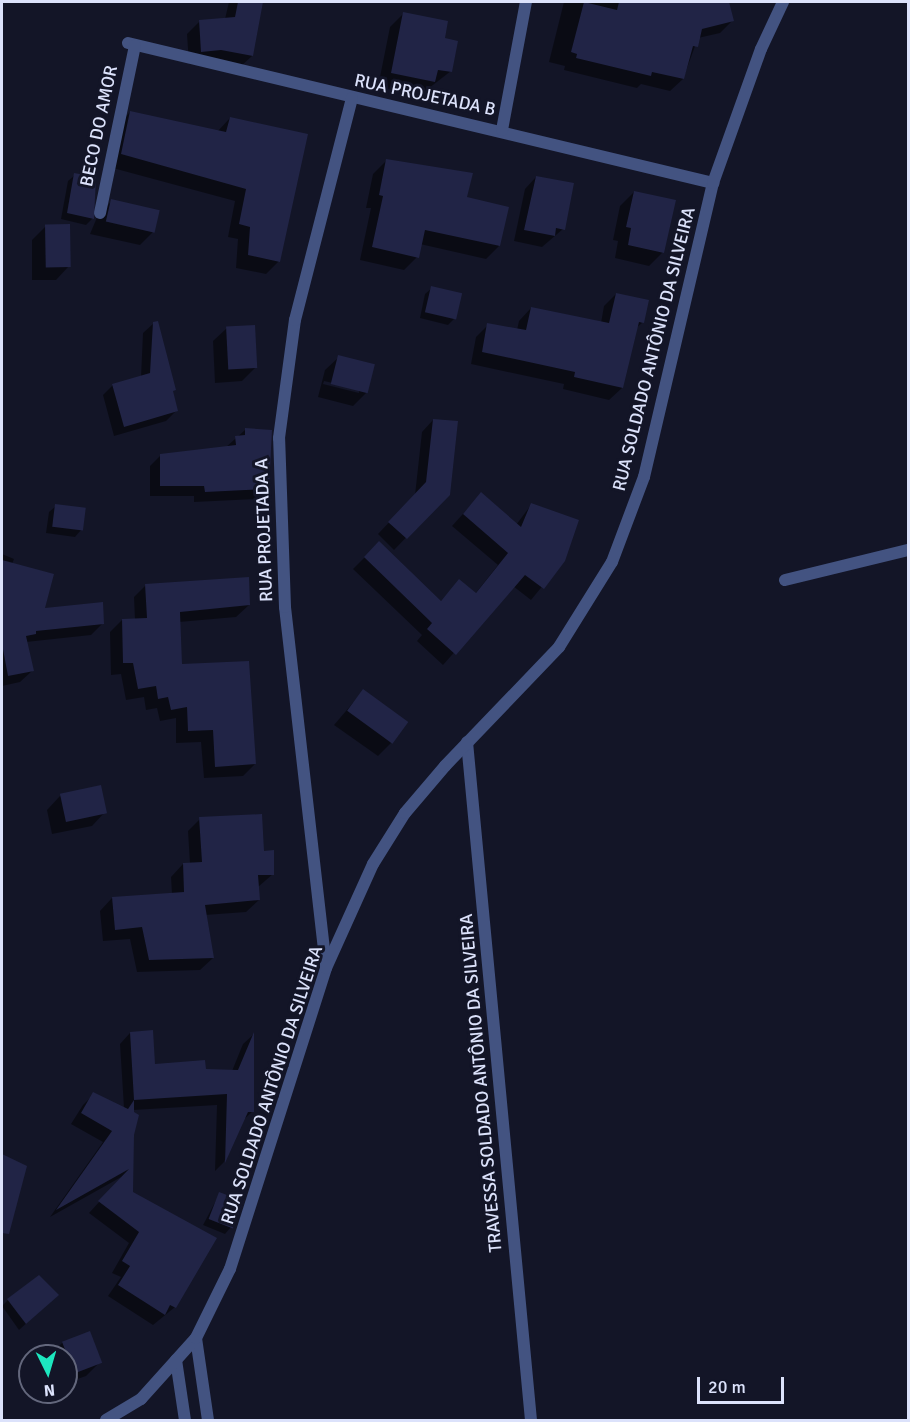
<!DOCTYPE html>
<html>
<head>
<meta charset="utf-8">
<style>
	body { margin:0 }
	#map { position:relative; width:910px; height:1422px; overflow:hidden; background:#131527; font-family:Signika,sans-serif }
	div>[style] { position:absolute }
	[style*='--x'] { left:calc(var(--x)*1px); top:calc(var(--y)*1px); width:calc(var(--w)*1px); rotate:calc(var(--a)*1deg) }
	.shadow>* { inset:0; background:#0007 }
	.building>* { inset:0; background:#212446; transform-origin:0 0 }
	.minor>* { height:12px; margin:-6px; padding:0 6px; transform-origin:6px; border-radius:6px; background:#435381 }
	span { translate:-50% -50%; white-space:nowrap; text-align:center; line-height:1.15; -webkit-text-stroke:6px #131527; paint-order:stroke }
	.street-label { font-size:18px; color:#dce2fb }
	.frame { position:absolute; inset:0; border:3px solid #dce2fb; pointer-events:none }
	.north { position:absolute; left:18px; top:1344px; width:60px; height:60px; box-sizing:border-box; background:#131527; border:2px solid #63677c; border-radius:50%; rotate:175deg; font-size:16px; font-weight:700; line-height:24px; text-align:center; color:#dce2fb }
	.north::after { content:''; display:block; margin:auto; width:21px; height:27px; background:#1de7bf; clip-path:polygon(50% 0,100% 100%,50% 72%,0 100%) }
	.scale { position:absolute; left:697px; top:1377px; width:87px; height:27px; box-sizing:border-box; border:3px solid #dce2fb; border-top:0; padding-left:8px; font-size:18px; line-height:21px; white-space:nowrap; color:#dce2fb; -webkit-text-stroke:4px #131527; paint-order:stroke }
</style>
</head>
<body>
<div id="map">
	<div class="shadow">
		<div style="clip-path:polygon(229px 2px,262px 2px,252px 56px,239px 68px,189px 64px,187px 34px,200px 21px,225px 19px)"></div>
		<div style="clip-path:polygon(564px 2px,728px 2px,732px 21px,720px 33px,698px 38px,683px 79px,670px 91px,641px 84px,637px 88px,564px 70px,565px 66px,549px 62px)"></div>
		<div style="clip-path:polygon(403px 14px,443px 39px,451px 71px,420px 95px,378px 87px,390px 27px)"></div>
		<div style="clip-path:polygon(130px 112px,217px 132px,230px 118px,279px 261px,266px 274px,236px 268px,238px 239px,228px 237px,235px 201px,109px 167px,118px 125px)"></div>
		<div style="clip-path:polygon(386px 161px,466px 198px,499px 246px,486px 259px,420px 244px,417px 257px,404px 270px,360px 260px,371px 208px,366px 208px,373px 174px)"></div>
		<div style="clip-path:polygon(75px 175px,93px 218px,86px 225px,61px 219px,68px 181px)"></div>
		<div style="clip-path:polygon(536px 177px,563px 229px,542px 247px,514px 241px,525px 189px)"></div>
		<div style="clip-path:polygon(634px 192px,663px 252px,649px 266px,615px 258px,618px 241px,613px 240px,620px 206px)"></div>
		<div style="clip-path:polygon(112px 201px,154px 231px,140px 245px,90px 234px,98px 215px)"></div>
		<div style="clip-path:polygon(46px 226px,69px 266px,56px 280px,32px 280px,32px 240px)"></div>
		<div style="clip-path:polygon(432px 288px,454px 319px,448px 325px,420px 318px,425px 294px)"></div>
		<div style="clip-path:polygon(616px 294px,642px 323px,635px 329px,622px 388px,609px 400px,563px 389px,564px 384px,471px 364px,476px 337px,488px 325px,517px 330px,519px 321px,531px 308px,601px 323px,604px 306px)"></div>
		<div style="clip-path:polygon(154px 323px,176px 411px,166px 421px,114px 436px,103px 395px,113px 385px,141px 377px,143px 333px)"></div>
		<div style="clip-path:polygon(227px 328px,255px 368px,242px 381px,215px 383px,213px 341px)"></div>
		<div style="clip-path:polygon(evenodd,339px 357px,367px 392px,353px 406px,318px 397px,325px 370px,339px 357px,324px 381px,359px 389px,359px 393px,323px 384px,324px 381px)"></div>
		<div style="clip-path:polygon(433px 420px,448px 494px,394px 550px,378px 534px,415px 495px,422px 432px)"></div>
		<div style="clip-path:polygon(245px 430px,268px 488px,257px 499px,194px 502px,194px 496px,150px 496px,150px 466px,161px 455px,225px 448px)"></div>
		<div style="clip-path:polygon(481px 494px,516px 525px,531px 505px,563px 561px,531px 600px,513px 586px,443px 665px,417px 641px,422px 635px,353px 569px,379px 543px,440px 602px,459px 581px,475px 594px,498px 565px,452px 526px)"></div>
		<div style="clip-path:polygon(56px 506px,81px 530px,75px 537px,46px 533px,49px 512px)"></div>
		<div style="clip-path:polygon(2px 554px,14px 559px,12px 564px,43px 609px,103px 623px,91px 635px,26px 642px,32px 671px,20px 682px,2px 686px)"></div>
		<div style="clip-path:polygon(146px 585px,249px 605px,236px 617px,179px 622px,180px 666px,255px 764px,243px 776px,204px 778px,201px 742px,176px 743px,176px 718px,160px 721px,157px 708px,146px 710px,144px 697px,126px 700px,121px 674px,111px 675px,110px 632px,122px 620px,135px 620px,134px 597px)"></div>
		<div style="clip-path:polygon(363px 691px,391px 743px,378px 756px,334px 725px)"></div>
		<div style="clip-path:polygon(60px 796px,105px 812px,92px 826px,52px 834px,47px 810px)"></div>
		<div style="clip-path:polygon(200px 819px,262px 852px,273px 874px,258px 887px,259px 900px,246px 912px,205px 915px,213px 958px,200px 970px,137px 972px,130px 939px,103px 941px,100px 911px,112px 898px,172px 894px,171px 877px,183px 864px,190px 864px,188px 831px)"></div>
		<div style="clip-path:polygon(130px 1033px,154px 1066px,204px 1071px,232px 1071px,243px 1044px,253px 1035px,253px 1111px,241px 1122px,224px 1162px,215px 1171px,217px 1105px,133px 1110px,132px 1193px,175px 1307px,153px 1325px,108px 1296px,121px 1277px,112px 1273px,129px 1243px,89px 1213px,123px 1176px,50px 1217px,103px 1142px,71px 1124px,83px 1105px,94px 1094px,124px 1108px,120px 1044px)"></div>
		<div style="clip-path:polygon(2px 1156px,25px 1166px,2px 1223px)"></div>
		<div style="clip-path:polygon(220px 1193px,231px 1227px,225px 1234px,203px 1225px)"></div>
		<div style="clip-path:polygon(8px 1300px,51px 1301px,19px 1330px,2px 1306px)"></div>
		<div style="clip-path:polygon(63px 1342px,100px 1362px,86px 1376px,66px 1383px,66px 1356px,49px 1356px)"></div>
	</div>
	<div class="building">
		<div style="clip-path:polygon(238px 2px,263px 2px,253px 56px,221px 50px,201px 52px,199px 20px,235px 17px)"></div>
		<div style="clip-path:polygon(584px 2px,617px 10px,619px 2px,729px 2px,734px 21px,702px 29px,698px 47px,693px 46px,684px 79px,652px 72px,651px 76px,576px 58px,577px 54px,571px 52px)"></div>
		<div style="clip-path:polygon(403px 12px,448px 21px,445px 38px,458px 41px,452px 72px,438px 70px,435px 82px,391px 73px)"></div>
		<div style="clip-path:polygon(130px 111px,226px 132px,230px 117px,308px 134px,280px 262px,248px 255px,250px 227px,239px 224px,246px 189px,121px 154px)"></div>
		<div style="clip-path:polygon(386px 159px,473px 173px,467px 197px,509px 207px,500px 246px,425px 230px,419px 258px,372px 247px,383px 196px,379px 195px)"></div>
		<div style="clip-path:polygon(74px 173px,96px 177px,94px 219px,67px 213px)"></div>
		<div style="clip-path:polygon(536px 176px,574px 183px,565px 230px,556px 228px,555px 236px,524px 230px)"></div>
		<div style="clip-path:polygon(634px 191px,676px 200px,664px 253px,628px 245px,631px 228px,626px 227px)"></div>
		<div style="left:111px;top:199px;width:50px;height:23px;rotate:13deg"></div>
		<div style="left:70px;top:224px;width:43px;height:25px;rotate:89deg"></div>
		<div style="left:431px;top:286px;width:32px;height:27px;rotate:13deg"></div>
		<div style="clip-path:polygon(616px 293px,649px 300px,644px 323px,639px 322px,623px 388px,574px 377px,575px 372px,482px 352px,487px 323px,526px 330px,531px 307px,609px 323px)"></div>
		<div style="clip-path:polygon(158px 321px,176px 390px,173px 391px,178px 411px,124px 427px,112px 384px,150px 373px,153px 322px)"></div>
		<div style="left:255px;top:325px;width:43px;height:29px;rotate:87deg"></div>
		<div style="left:338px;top:355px;width:38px;height:30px;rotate:14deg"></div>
		<div style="clip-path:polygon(433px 419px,458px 421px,450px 495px,407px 539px,388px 522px,426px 482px)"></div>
		<div style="clip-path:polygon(245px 428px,272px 430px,269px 489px,205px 492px,204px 486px,160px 486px,160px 454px,236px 445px,235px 436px,245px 435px)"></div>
		<div style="clip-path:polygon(481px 492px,521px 527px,531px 503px,579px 520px,565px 561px,544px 589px,525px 575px,456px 655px,427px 629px,432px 623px,364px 557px,379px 541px,441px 601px,459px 579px,476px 593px,508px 553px,463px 514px)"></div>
		<div style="left:55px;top:504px;width:31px;height:23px;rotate:7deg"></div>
		<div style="clip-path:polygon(2px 560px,54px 574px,45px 608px,103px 602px,104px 624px,36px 631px,36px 634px,26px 636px,34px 671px,8px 676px,2px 644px)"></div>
		<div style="clip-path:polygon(249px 577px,250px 605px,180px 612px,182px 664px,249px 661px,256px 764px,215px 767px,213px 730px,188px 731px,187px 707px,171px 710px,168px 697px,158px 699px,156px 686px,138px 689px,133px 663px,123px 663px,122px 619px,147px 618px,145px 584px)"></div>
		<div style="left:363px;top:689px;width:56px;height:27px;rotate:36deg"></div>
		<div style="left:101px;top:785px;width:29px;height:42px;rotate:78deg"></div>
		<div style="clip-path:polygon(262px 814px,264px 851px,274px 850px,274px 875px,258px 875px,260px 900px,205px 905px,214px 958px,149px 960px,142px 927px,115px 930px,112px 897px,184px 892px,183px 863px,202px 862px,199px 817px)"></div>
		<div style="clip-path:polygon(153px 1030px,155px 1064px,205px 1060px,206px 1069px,238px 1070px,254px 1032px,254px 1112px,248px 1112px,225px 1163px,227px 1094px,134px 1100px,134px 1112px,139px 1115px,134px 1135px,133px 1192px,217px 1238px,176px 1308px,170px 1305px,165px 1315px,118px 1285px,130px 1266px,122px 1261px,139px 1232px,98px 1201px,129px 1169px,56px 1210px,112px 1131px,81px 1113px,93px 1092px,128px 1109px,134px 1100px,130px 1032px)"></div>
		<div style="clip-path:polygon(2px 1154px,27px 1166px,9px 1234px,2px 1233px)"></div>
		<div style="left:219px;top:1192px;width:26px;height:29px;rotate:21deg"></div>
		<div style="clip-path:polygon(39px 1275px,59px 1295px,26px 1324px,7px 1299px)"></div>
		<div style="left:90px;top:1331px;width:34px;height:30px;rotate:69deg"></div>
	</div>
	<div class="minor">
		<div style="--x:128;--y:43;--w:602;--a:13.46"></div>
		<div style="--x:502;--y:130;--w:130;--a:-79.4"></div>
		<div style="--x:100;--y:213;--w:171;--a:-78.2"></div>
		<div style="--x:785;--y:580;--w:127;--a:-13.7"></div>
		<div style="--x:467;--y:742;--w:681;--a:84.61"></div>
		<div style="--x:326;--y:967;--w:362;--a:-96.5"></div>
		<div style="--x:285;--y:607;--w:169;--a:-92"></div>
		<div style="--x:279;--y:438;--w:119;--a:-82.3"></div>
		<div style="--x:295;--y:320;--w:229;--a:-75.6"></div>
		<div style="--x:196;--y:1338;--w:83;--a:81.7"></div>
		<div style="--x:176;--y:1360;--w:61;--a:81.5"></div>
		<div style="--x:106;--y:1420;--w:41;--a:-31"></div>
		<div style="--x:141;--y:1399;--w:82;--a:-48"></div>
		<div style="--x:196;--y:1338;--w:77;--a:-63.8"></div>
		<div style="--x:230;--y:1269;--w:316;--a:-72.3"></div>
		<div style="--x:326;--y:968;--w:114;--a:-65.7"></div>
		<div style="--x:373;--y:864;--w:60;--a:-57.9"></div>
		<div style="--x:405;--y:813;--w:62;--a:-49.6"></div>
		<div style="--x:445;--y:766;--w:165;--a:-46.2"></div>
		<div style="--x:559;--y:647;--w:100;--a:-58.1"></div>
		<div style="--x:612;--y:562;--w:91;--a:-69.4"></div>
		<div style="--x:644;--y:477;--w:302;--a:-76.8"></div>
		<div style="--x:713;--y:183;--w:142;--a:-70.3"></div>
		<div style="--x:761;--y:49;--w:52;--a:-64.9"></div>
	</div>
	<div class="street-label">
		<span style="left:425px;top:95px;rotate:12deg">RUA PROJETADA B</span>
		<span style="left:99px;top:126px;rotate:-78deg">BECO DO AMOR</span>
		<span style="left:654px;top:349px;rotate:-76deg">RUA SOLDADO ANTÔNIO DA SILVEIRA</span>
		<span style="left:264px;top:530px;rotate:-92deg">RUA PROJETADA A</span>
		<span style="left:481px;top:1083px;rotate:-95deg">TRAVESSA SOLDADO ANTÔNIO DA SILVEIRA</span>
		<span style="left:272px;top:1085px;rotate:-72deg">RUA SOLDADO ANTÔNIO DA SILVEIRA</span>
	</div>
	<div class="frame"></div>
	<div class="north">N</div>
	<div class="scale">20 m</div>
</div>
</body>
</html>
